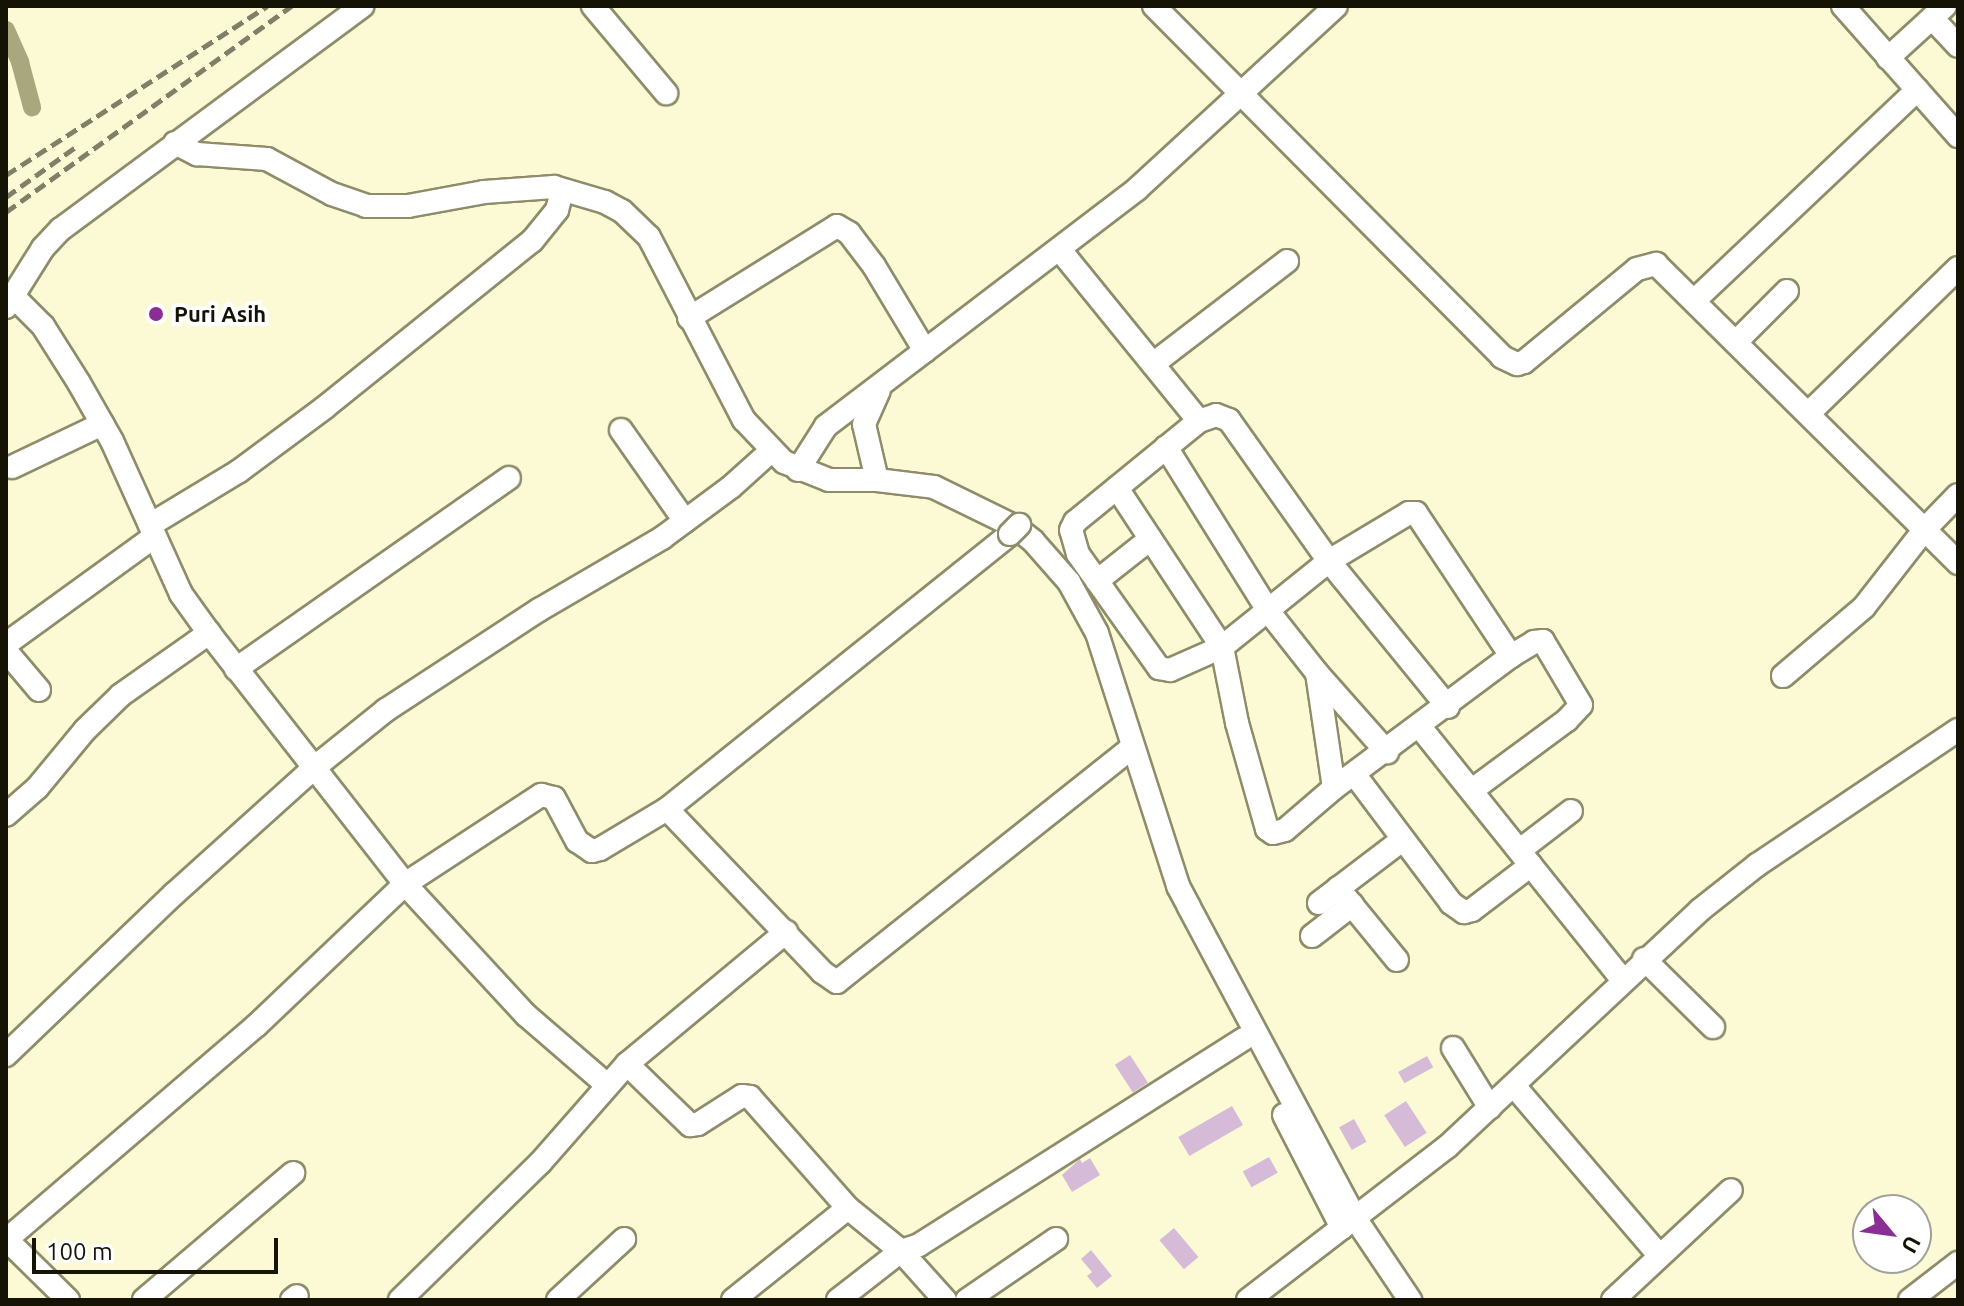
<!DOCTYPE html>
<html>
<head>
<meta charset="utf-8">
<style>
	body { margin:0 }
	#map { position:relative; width:1964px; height:1306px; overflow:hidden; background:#fcfad5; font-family:Ubuntu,sans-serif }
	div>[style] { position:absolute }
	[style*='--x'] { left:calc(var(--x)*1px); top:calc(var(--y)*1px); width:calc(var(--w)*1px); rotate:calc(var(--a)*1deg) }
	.canal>* { height:18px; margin:-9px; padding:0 9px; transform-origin:9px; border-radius:9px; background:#a9a77d }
	.building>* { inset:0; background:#d5bbd8; transform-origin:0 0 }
	.roads { filter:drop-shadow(2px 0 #8e8c6a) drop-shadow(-2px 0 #8e8c6a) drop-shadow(0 2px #8e8c6a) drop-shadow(0 -2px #8e8c6a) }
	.minor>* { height:22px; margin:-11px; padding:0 11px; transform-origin:11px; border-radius:11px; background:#fff }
	.rail>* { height:5px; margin-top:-2.5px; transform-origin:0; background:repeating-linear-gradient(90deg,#807f67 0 12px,transparent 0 18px) }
	.bridges { filter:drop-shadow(2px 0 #8e8c6a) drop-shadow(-2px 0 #8e8c6a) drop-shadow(0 2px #8e8c6a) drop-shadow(0 -2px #8e8c6a) }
	.minor-bridge>* { height:22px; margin:-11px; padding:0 11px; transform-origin:11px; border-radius:11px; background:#fff }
	.dots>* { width:22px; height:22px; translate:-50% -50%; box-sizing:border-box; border:4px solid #fff; border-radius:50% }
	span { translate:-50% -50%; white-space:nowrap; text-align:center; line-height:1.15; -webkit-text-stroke:8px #fff; paint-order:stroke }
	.poi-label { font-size:22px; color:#141306; font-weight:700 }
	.left { translate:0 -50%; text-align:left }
	.frame { position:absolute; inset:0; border:8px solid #141306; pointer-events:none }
	.north { position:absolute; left:1852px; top:1194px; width:80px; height:80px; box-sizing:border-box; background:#fff; border:2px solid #a1a19b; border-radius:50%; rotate:119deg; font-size:22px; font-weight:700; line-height:32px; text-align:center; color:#141306 }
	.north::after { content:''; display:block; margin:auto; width:28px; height:36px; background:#8b2d96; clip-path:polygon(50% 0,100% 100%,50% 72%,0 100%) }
	.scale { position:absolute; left:32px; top:1238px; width:246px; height:36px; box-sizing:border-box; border:4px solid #141306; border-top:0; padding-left:10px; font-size:24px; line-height:28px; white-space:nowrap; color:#141306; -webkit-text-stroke:6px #fff; paint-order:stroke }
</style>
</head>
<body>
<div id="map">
	<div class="canal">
		<div style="--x:6;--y:30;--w:35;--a:66"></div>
		<div style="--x:20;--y:62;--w:47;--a:75.1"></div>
	</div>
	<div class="building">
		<div style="left:1130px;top:1055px;width:33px;height:18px;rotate:57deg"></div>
		<div style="left:1427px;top:1056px;width:13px;height:33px;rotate:61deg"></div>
		<div style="left:1406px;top:1101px;width:38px;height:26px;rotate:57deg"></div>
		<div style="left:1232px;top:1106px;width:22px;height:62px;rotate:60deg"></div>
		<div style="left:1354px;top:1119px;width:26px;height:17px;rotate:61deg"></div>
		<div style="left:1269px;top:1157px;width:18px;height:30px;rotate:61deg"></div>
		<div style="clip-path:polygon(1090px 1158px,1100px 1175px,1072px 1192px,1062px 1175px,1080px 1159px,1082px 1163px)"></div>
		<div style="left:1174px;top:1228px;width:38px;height:19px;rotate:50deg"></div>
		<div style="clip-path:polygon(1091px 1250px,1112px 1276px,1097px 1288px,1087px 1276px,1092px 1272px,1081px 1259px)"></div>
	</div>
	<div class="roads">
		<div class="minor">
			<div style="--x:593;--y:6;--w:114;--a:50"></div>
			<div style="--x:1154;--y:6;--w:494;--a:45.2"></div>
			<div style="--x:1502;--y:357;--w:17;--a:25"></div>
			<div style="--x:1517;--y:364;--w:7;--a:-16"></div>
			<div style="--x:1524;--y:362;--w:146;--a:-39.5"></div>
			<div style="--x:1637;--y:269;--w:20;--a:-15"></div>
			<div style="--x:1656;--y:264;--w:425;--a:44.7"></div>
			<div style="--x:1843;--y:6;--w:174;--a:48.5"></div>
			<div style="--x:1932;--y:18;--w:38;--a:47"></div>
			<div style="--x:1888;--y:58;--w:77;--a:-42.4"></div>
			<div style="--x:175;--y:143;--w:25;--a:27"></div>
			<div style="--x:197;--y:154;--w:70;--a:4.1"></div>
			<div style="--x:267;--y:159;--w:74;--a:28.3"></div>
			<div style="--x:332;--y:194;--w:36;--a:19"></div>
			<div style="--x:366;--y:206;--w:42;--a:0"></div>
			<div style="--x:408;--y:206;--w:77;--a:-10.4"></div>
			<div style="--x:484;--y:192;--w:70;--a:-4.1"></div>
			<div style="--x:554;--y:187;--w:53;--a:16.4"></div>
			<div style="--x:605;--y:202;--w:19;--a:28"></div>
			<div style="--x:622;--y:211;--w:37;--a:44"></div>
			<div style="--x:649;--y:237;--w:206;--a:62.6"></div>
			<div style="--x:744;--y:420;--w:58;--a:46.4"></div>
			<div style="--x:784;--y:462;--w:48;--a:21.8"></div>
			<div style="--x:829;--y:480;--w:48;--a:0"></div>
			<div style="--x:877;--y:480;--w:57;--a:7"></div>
			<div style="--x:934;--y:487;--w:89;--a:26"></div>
			<div style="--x:1014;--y:526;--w:24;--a:38"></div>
			<div style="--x:1033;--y:541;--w:55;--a:48.7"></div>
			<div style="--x:1069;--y:582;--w:58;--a:61.2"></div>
			<div style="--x:1097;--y:633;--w:266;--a:72.2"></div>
			<div style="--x:1178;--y:886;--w:24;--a:62"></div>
			<div style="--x:1189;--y:907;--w:353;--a:61.9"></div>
			<div style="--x:1355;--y:1218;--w:99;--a:56.1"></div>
			<div style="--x:1060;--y:250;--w:220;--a:50.9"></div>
			<div style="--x:14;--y:297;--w:41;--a:45"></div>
			<div style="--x:43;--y:326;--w:67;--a:57.7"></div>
			<div style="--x:79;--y:383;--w:67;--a:60.4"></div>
			<div style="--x:112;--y:441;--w:168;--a:65.7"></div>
			<div style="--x:181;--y:594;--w:48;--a:54.3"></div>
			<div style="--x:209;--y:633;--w:318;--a:52"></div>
			<div style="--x:405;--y:884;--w:178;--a:47.3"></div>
			<div style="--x:526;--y:1015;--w:107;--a:40.8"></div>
			<div style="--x:1695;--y:300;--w:306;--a:-43.4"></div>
			<div style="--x:6;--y:307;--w:70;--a:-57.9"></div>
			<div style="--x:43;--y:248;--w:26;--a:-47"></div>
			<div style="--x:61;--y:229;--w:375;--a:-36.5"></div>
			<div style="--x:689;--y:318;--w:174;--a:-31.9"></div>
			<div style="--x:837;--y:226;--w:14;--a:30"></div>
			<div style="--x:849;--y:233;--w:41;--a:52.9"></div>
			<div style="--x:874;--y:266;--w:99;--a:59"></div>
			<div style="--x:1736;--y:342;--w:72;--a:-45"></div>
			<div style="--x:1153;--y:364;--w:169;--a:-37.5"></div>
			<div style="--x:1809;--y:413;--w:208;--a:-44.2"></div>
			<div style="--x:1216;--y:415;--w:14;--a:21"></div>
			<div style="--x:1229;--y:420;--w:173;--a:54.7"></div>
			<div style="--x:1329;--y:561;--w:137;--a:141.2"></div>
			<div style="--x:1222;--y:647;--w:57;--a:156.1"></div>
			<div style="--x:1170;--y:670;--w:11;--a:-170"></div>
			<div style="--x:1159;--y:668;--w:140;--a:-125.4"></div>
			<div style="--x:1078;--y:554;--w:25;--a:-106"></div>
			<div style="--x:1071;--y:530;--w:9;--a:-63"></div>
			<div style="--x:1075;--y:522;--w:160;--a:-39.2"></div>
			<div style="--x:1199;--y:421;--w:18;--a:-19"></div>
			<div style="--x:621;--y:430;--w:111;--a:54.9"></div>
			<div style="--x:1166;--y:447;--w:195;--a:58"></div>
			<div style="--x:1269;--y:612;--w:78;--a:51.8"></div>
			<div style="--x:1317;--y:673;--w:106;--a:48.5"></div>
			<div style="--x:12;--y:467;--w:100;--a:-25.5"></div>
			<div style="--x:798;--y:470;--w:52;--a:-57.5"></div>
			<div style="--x:826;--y:426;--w:391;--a:-37.3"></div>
			<div style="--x:1137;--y:189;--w:270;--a:-42.6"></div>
			<div style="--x:877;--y:480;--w:57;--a:-103.1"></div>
			<div style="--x:864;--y:424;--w:37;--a:-66"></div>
			<div style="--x:1117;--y:488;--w:191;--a:56.6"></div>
			<div style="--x:1222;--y:647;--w:77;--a:78.8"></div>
			<div style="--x:1237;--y:723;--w:110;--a:74.2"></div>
			<div style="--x:1267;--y:829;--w:7;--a:34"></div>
			<div style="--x:1273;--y:833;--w:12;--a:-14"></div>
			<div style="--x:1285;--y:830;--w:65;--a:-40.6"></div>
			<div style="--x:1334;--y:788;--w:221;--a:-36.7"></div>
			<div style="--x:1511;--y:656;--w:27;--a:-31"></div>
			<div style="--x:1534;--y:642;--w:9;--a:-6"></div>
			<div style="--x:1543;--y:641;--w:74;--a:59.3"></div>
			<div style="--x:1581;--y:705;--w:21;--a:133"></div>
			<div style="--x:1567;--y:720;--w:118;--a:143.6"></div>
			<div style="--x:150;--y:525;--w:104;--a:-31.2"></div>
			<div style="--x:239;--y:471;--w:106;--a:-36.5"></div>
			<div style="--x:324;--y:408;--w:267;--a:-38.8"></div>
			<div style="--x:532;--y:241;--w:40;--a:-51"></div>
			<div style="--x:557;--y:210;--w:16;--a:-75"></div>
			<div style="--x:561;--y:195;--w:11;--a:-131"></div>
			<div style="--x:1097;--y:581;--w:68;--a:-38.4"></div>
			<div style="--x:6;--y:644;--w:183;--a:-35.9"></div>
			<div style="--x:6;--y:651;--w:51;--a:49.8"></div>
			<div style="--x:236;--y:669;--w:333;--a:-35"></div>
			<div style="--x:1317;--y:673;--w:116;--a:81.6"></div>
			<div style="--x:1783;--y:676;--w:106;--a:-40.4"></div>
			<div style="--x:1864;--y:607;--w:99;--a:-52"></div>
			<div style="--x:1925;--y:529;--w:47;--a:-45.9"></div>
			<div style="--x:1448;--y:707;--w:188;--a:-129.2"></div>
			<div style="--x:1329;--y:561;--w:93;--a:-31"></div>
			<div style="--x:1409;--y:513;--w:7;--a:0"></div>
			<div style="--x:1416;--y:513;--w:172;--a:56.4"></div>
			<div style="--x:1420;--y:727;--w:324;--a:51.3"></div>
			<div style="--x:1355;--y:775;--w:160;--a:53.1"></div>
			<div style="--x:1451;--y:903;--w:16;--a:35"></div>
			<div style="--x:1464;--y:912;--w:8;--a:-14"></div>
			<div style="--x:1472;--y:910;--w:74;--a:-37.3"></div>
			<div style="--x:667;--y:809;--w:225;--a:46.4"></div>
			<div style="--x:822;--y:972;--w:18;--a:34"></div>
			<div style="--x:837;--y:982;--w:373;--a:-38.5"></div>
			<div style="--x:6;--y:815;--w:41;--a:-41.1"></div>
			<div style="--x:37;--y:788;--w:75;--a:-50.4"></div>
			<div style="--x:85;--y:730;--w:50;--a:-44.2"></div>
			<div style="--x:121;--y:695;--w:108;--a:-35.2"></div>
			<div style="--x:1520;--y:850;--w:64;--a:-37.4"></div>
			<div style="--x:1338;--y:888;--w:93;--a:50.7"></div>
			<div style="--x:1319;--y:903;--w:104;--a:-37.2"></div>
			<div style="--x:1312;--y:936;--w:51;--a:-37.8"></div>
			<div style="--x:1644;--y:959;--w:97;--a:44.6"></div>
			<div style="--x:1453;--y:1048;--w:70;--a:58.3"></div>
			<div style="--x:6;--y:1055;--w:233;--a:-43.8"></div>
			<div style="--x:174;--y:894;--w:190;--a:-42"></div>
			<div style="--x:315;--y:767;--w:91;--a:-38.8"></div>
			<div style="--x:386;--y:710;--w:183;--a:-33.2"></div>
			<div style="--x:539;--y:610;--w:143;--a:-30.3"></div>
			<div style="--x:662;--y:538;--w:86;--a:-36.5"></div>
			<div style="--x:731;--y:487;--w:54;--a:-42"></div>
			<div style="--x:627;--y:1064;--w:88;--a:44.1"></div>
			<div style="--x:690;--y:1125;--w:8;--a:-7"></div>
			<div style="--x:698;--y:1124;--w:52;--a:-32.5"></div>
			<div style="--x:742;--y:1096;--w:8;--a:7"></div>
			<div style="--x:750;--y:1097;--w:148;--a:48.6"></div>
			<div style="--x:848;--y:1208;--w:68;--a:39.1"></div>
			<div style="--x:901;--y:1251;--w:19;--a:-18"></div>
			<div style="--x:919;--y:1245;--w:385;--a:-32.4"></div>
			<div style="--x:1515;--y:1087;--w:221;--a:49.4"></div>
			<div style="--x:1284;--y:1115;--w:127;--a:62.8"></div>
			<div style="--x:6;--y:1239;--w:87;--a:44.5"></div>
			<div style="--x:6;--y:1240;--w:330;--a:-40.6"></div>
			<div style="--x:257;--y:1025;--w:204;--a:-43.6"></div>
			<div style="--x:405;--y:884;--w:163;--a:-33.2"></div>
			<div style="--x:541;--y:795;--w:13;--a:13"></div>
			<div style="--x:554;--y:798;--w:49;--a:61.9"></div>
			<div style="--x:577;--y:841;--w:18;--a:34"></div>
			<div style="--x:592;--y:851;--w:8;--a:-14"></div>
			<div style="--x:600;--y:849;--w:78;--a:-30.8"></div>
			<div style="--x:667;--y:809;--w:440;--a:-38.7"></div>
			<div style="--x:144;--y:1300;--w:196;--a:-40.4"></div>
			<div style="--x:292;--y:1300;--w:6;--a:-39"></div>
			<div style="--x:400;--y:1300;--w:196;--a:-44.4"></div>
			<div style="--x:540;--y:1163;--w:132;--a:-48.7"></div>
			<div style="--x:627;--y:1064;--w:207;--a:-39.7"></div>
			<div style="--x:558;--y:1300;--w:90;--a:-42.7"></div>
			<div style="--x:733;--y:1300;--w:147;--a:-38.7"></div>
			<div style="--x:838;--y:1300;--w:80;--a:-37.9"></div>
			<div style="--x:901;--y:1251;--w:66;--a:48.1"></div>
			<div style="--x:967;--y:1300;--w:108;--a:-34.4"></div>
			<div style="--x:1248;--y:1300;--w:252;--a:-37.6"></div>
			<div style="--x:1448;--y:1146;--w:345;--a:-43.1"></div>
			<div style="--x:1700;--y:910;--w:73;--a:-38.3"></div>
			<div style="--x:1757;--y:865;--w:242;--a:-33.9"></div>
			<div style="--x:1613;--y:1300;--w:161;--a:-43"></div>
			<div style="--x:1910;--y:1300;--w:61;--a:-37.6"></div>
		</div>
	</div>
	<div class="rail">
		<div style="--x:6;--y:175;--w:311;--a:-32.9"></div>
		<div style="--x:6;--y:197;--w:87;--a:-35.7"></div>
		<div style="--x:6;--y:212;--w:352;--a:-35.8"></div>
	</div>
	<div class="bridges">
		<div class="minor-bridge">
			<div style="--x:1010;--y:534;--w:13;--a:-45"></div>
		</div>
	</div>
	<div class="dots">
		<div style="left:156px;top:314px;background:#8b2d96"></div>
	</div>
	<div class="poi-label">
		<span class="left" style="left:174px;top:314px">Puri Asih</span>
	</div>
	<div class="frame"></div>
	<div class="north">U</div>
	<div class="scale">100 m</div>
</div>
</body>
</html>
